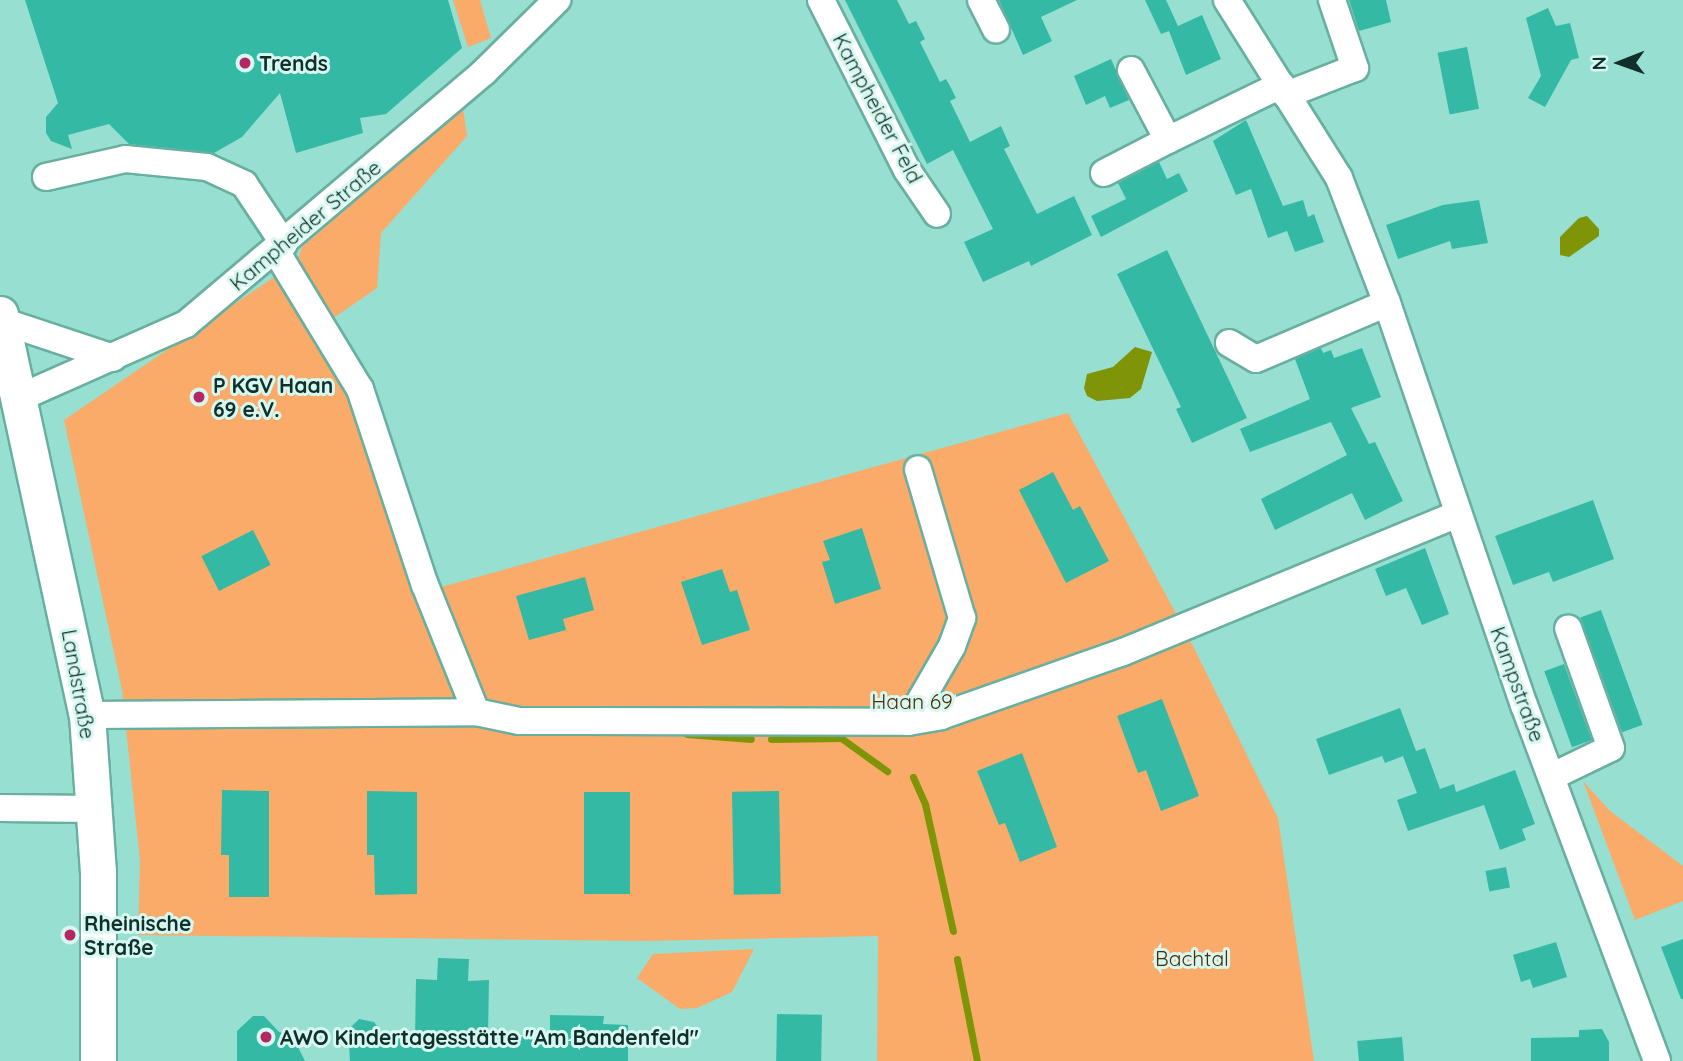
<!DOCTYPE html>
<html>
<head>
<meta charset="utf-8">
<style>
	body { margin:0 }
	#map { position:relative; width:1683px; height:1061px; overflow:hidden; background:#97dfd0; font-family:Quicksand,sans-serif }
	div>[style] { position:absolute }
	[style*='--x'] { left:calc(var(--x)*1px); top:calc(var(--y)*1px); width:calc(var(--w)*1px); rotate:calc(var(--a)*1deg) }
	.green>* { inset:0; background:#faab69 }
	.water>* { inset:0; background:#7f9407 }
	.stream>* { height:7px; margin:-3.5px; padding:0 3.5px; transform-origin:3.5px; border-radius:3.5px; background:#7f9407 }
	.building>* { inset:0; background:#34baa4; transform-origin:0 0 }
	.roads { filter:drop-shadow(2px 0 #68afa0) drop-shadow(-2px 0 #68afa0) drop-shadow(0 2px #68afa0) drop-shadow(0 -2px #68afa0) }
	.minor>* { height:26px; margin:-13px; padding:0 13px; transform-origin:13px; border-radius:13px; background:#fff }
	.major>* { height:35px; margin:-17.5px; padding:0 17.5px; transform-origin:17.5px; border-radius:17.5px; background:#fff }
	.dots>* { width:19px; height:19px; translate:-50% -50%; box-sizing:border-box; border:4px solid #d6f8f0; border-radius:50% }
	span { translate:-50% -50%; white-space:nowrap; text-align:center; line-height:1.15; -webkit-text-stroke:6px #d6f8f0; paint-order:stroke }
	.poi-label { font-size:21px; color:#12302b; font-weight:700 }
	.left { translate:0 -50%; text-align:left }
	.street-label { font-size:21px; color:#12302b }
	.park-label { font-size:21px; color:#4f2b08 }
	.north { position:absolute; left:1585px; top:28px; width:70px; height:70px; -webkit-text-stroke:5px #d6f8f0; paint-order:stroke; rotate:269deg; font-size:19px; font-weight:700; line-height:28px; text-align:center; color:#12302b }
	.north::after { content:''; display:block; margin:auto; width:24px; height:32px; background:#12302b; clip-path:polygon(50% 0,100% 100%,50% 72%,0 100%) }
</style>
</head>
<body>
<div id="map">
	<div class="green">
		<div style="clip-path:polygon(453px 0,480px 0,491px 38px,468px 47px)"></div>
		<div style="clip-path:polygon(463px 108px,467px 136px,381px 233px,377px 288px,332px 319px,298px 259px,302px 247px)"></div>
		<div style="clip-path:polygon(280px 273px,356px 392px,434px 589px,1068px 413px,1187px 634px,1278px 818px,1314px 1061px,877px 1061px,878px 936px,645px 941px,138px 935px,140px 861px,122px 690px,64px 420px)"></div>
		<div style="clip-path:polygon(1583px 781px,1610px 811px,1683px 866px,1683px 901px,1635px 920px)"></div>
		<div style="clip-path:polygon(754px 949px,732px 992px,697px 1008px,680px 1009px,637px 978px,653px 954px)"></div>
	</div>
	<div class="water">
		<div style="clip-path:polygon(1587px 216px,1599px 229px,1599px 236px,1569px 257px,1560px 255px,1560px 237px,1579px 218px)"></div>
		<div style="clip-path:polygon(1135px 347px,1152px 352px,1141px 389px,1130px 398px,1097px 401px,1087px 396px,1084px 388px,1087px 374px,1113px 367px)"></div>
	</div>
	<div class="stream">
		<div style="--x:687;--y:734;--w:64;--a:4.5"></div>
		<div style="--x:771;--y:739;--w:70;--a:-0.8"></div>
		<div style="--x:841;--y:738;--w:57;--a:35.7"></div>
		<div style="--x:913;--y:777;--w:30;--a:66"></div>
		<div style="--x:925;--y:804;--w:130;--a:77.6"></div>
		<div style="--x:957;--y:959;--w:104;--a:78.9"></div>
	</div>
	<div class="building">
		<div style="clip-path:polygon(25px 0,448px 0,462px 48px,386px 114px,360px 118px,363px 133px,296px 153px,280px 93px,242px 137px,214px 153px,129px 144px,109px 124px,68px 135px,72px 149px,51px 141px,46px 133px,46px 117px,58px 103px)"></div>
		<div style="clip-path:polygon(845px 0,897px 0,909px 24px,916px 21px,925px 39px,920px 42px,940px 82px,946px 79px,951px 88px,956px 98px,950px 101px,970px 142px,1001px 126px,1010px 146px,1004px 149px,1037px 214px,1074px 196px,1092px 235px,1031px 266px,1029px 261px,983px 282px,964px 242px,993px 229px,953px 150px,927px 164px)"></div>
		<div style="clip-path:polygon(999px 0,1077px 0,1041px 17px,1052px 41px,1023px 55px)"></div>
		<div style="clip-path:polygon(1145px 0,1166px 0,1178px 26px,1202px 15px,1221px 59px,1186px 75px,1169px 31px,1161px 34px)"></div>
		<div style="clip-path:polygon(1349px 0,1386px 0,1391px 22px,1359px 31px)"></div>
		<div style="clip-path:polygon(1548px 8px,1556px 26px,1570px 23px,1579px 58px,1571px 60px,1545px 107px,1528px 98px,1541px 76px,1526px 18px)"></div>
		<div style="left:1467px;top:47px;width:63px;height:30px;rotate:79deg"></div>
		<div style="clip-path:polygon(1111px 59px,1129px 100px,1110px 108px,1105px 96px,1086px 105px,1074px 76px)"></div>
		<div style="clip-path:polygon(1246px 120px,1283px 206px,1303px 200px,1308px 217px,1314px 214px,1324px 242px,1295px 252px,1287px 231px,1268px 238px,1251px 189px,1236px 195px,1213px 141px)"></div>
		<div style="clip-path:polygon(1159px 162px,1167px 179px,1179px 173px,1188px 191px,1101px 237px,1091px 216px,1126px 199px,1118px 183px)"></div>
		<div style="clip-path:polygon(1479px 200px,1488px 243px,1452px 249px,1450px 241px,1398px 259px,1386px 225px,1443px 205px)"></div>
		<div style="clip-path:polygon(1167px 250px,1247px 418px,1192px 443px,1176px 409px,1181px 407px,1117px 274px)"></div>
		<div style="clip-path:polygon(1321px 348px,1323px 353px,1331px 350px,1334px 358px,1362px 348px,1381px 397px,1351px 408px,1369px 444px,1375px 442px,1403px 501px,1365px 520px,1352px 493px,1275px 530px,1261px 499px,1347px 455px,1331px 422px,1250px 452px,1240px 429px,1310px 399px,1295px 359px)"></div>
		<div style="clip-path:polygon(1053px 472px,1073px 510px,1080px 506px,1109px 561px,1066px 583px,1019px 490px)"></div>
		<div style="clip-path:polygon(1593px 500px,1614px 559px,1553px 582px,1549px 572px,1513px 585px,1495px 536px)"></div>
		<div style="clip-path:polygon(862px 528px,881px 589px,835px 604px,822px 562px,830px 560px,823px 541px)"></div>
		<div style="left:253px;top:530px;width:39px;height:58px;rotate:63deg"></div>
		<div style="clip-path:polygon(1425px 548px,1449px 614px,1422px 625px,1406px 588px,1386px 596px,1375px 569px)"></div>
		<div style="clip-path:polygon(722px 569px,730px 592px,737px 590px,750px 630px,702px 645px,681px 582px)"></div>
		<div style="clip-path:polygon(585px 577px,594px 610px,563px 619px,566px 630px,529px 640px,516px 596px)"></div>
		<div style="left:1601px;top:610px;width:122px;height:22px;rotate:70deg"></div>
		<div style="left:1564px;top:664px;width:81px;height:21px;rotate:70deg"></div>
		<div style="clip-path:polygon(1162px 699px,1199px 796px,1161px 811px,1146px 770px,1138px 773px,1117px 716px)"></div>
		<div style="clip-path:polygon(1400px 708px,1416px 751px,1425px 748px,1440px 789px,1454px 784px,1456px 792px,1515px 770px,1535px 824px,1522px 829px,1526px 840px,1500px 850px,1484px 805px,1408px 831px,1397px 800px,1417px 793px,1403px 756px,1385px 763px,1382px 756px,1329px 775px,1316px 739px)"></div>
		<div style="clip-path:polygon(1022px 753px,1057px 847px,1020px 862px,1005px 823px,999px 825px,977px 771px)"></div>
		<div style="clip-path:polygon(222px 790px,269px 791px,269px 897px,229px 897px,229px 855px,221px 855px)"></div>
		<div style="clip-path:polygon(367px 791px,417px 792px,417px 894px,375px 895px,374px 855px,367px 855px)"></div>
		<div style="left:779px;top:791px;width:103px;height:47px;rotate:89deg"></div>
		<div style="left:584px;top:792px;width:46px;height:102px"></div>
		<div style="left:1506px;top:867px;width:21px;height:21px;rotate:79deg"></div>
		<div style="clip-path:polygon(1683px 939px,1683px 999px,1681px 999px,1661px 947px)"></div>
		<div style="clip-path:polygon(1556px 942px,1567px 977px,1533px 988px,1530px 979px,1521px 982px,1513px 955px)"></div>
		<div style="clip-path:polygon(438px 958px,469px 959px,468px 981px,489px 980px,488px 1036px,550px 1033px,550px 1015px,604px 1016px,603px 1024px,628px 1025px,628px 1061px,350px 1061px,348px 1030px,359px 1019px,374px 1022px,383px 1034px,415px 1038px,416px 979px,437px 980px)"></div>
		<div style="left:777px;top:1014px;width:45px;height:47px;rotate:1deg"></div>
		<div style="clip-path:polygon(253px 1016px,264px 1016px,279px 1032px,292px 1035px,305px 1061px,237px 1061px,237px 1031px)"></div>
		<div style="clip-path:polygon(1602px 1029px,1609px 1042px,1609px 1061px,1531px 1061px,1531px 1038px,1579px 1037px,1579px 1030px)"></div>
		<div style="left:1402px;top:1037px;width:24px;height:45px;rotate:85deg"></div>
	</div>
	<div class="roads">
		<div class="minor">
			<div style="--x:821;--y:0;--w:191;--a:63.2"></div>
			<div style="--x:907;--y:170;--w:53;--a:55.7"></div>
			<div style="--x:981;--y:0;--w:33;--a:63"></div>
			<div style="--x:1227;--y:0;--w:210;--a:57.8"></div>
			<div style="--x:1339;--y:178;--w:134;--a:69"></div>
			<div style="--x:1387;--y:303;--w:425;--a:71.2"></div>
			<div style="--x:1524;--y:705;--w:380;--a:69.5"></div>
			<div style="--x:1131;--y:70;--w:79;--a:62.1"></div>
			<div style="--x:1168;--y:140;--w:126;--a:-26"></div>
			<div style="--x:1286;--y:95;--w:74;--a:-21.4"></div>
			<div style="--x:1355;--y:68;--w:72;--a:-108.7"></div>
			<div style="--x:1104;--y:173;--w:72;--a:-27.3"></div>
			<div style="--x:46;--y:177;--w:81;--a:-12.8"></div>
			<div style="--x:125;--y:159;--w:82;--a:5.6"></div>
			<div style="--x:207;--y:167;--w:41;--a:24.7"></div>
			<div style="--x:244;--y:184;--w:72;--a:56.3"></div>
			<div style="--x:276;--y:251;--w:162;--a:58.7"></div>
			<div style="--x:360;--y:389;--w:206;--a:71.7"></div>
			<div style="--x:425;--y:585;--w:137;--a:68.1"></div>
			<div style="--x:2;--y:321;--w:117;--a:18.4"></div>
			<div style="--x:1229;--y:343;--w:31;--a:31"></div>
			<div style="--x:1256;--y:359;--w:142;--a:-23.1"></div>
			<div style="--x:19;--y:398;--w:183;--a:-23.9"></div>
			<div style="--x:186;--y:324;--w:390;--a:-40.2"></div>
			<div style="--x:484;--y:72;--w:103;--a:-44.6"></div>
			<div style="--x:87;--y:715;--w:389;--a:-0.4"></div>
			<div style="--x:476;--y:712;--w:44;--a:11.8"></div>
			<div style="--x:519;--y:721;--w:389;--a:0.1"></div>
			<div style="--x:908;--y:722;--w:34;--a:-10"></div>
			<div style="--x:941;--y:716;--w:193;--a:-19.4"></div>
			<div style="--x:1123;--y:652;--w:361;--a:-22.4"></div>
			<div style="--x:908;--y:722;--w:88;--a:-59.9"></div>
			<div style="--x:952;--y:646;--w:30;--a:-70"></div>
			<div style="--x:962;--y:618;--w:155;--a:-106.5"></div>
			<div style="--x:1553;--y:776;--w:64;--a:-25.8"></div>
			<div style="--x:1611;--y:748;--w:127;--a:-109.7"></div>
			<div style="--x:0;--y:808;--w:96;--a:0.6"></div>
		</div>
		<div class="major">
			<div style="--x:0;--y:314;--w:410;--a:77.8"></div>
			<div style="--x:87;--y:715;--w:157;--a:86"></div>
			<div style="--x:98;--y:872;--w:189;--a:90"></div>
		</div>
	</div>
	<div class="dots">
		<div style="left:245px;top:63px;background:#b22764"></div>
		<div style="left:199px;top:397px;background:#b22764"></div>
		<div style="left:70px;top:935px;background:#b22764"></div>
		<div style="left:266px;top:1037px;background:#b22764"></div>
	</div>
	<div class="poi-label">
		<span class="left" style="left:259px;top:63px">Trends</span>
		<span class="left" style="left:213px;top:397px">P KGV Haan<br>69 e.V.</span>
		<span class="left" style="left:84px;top:935px">Rheinische<br>Straße</span>
		<span class="left" style="left:280px;top:1037px">AWO Kindertagesstätte "Am Bandenfeld"</span>
	</div>
	<div class="street-label">
		<span style="left:878px;top:108px;rotate:62deg">Kampheider Feld</span>
		<span style="left:305px;top:225px;rotate:-40deg">Kampheider Straße</span>
		<span style="left:79px;top:684px;rotate:80deg">Landstraße</span>
		<span style="left:1518px;top:684px;rotate:70deg">Kampstraße</span>
	</div>
	<div class="park-label">
		<span style="left:912px;top:701px">Haan 69</span>
		<span style="left:1192px;top:958px">Bachtal</span>
	</div>
	<div class="north">N</div>
</div>
</body>
</html>
